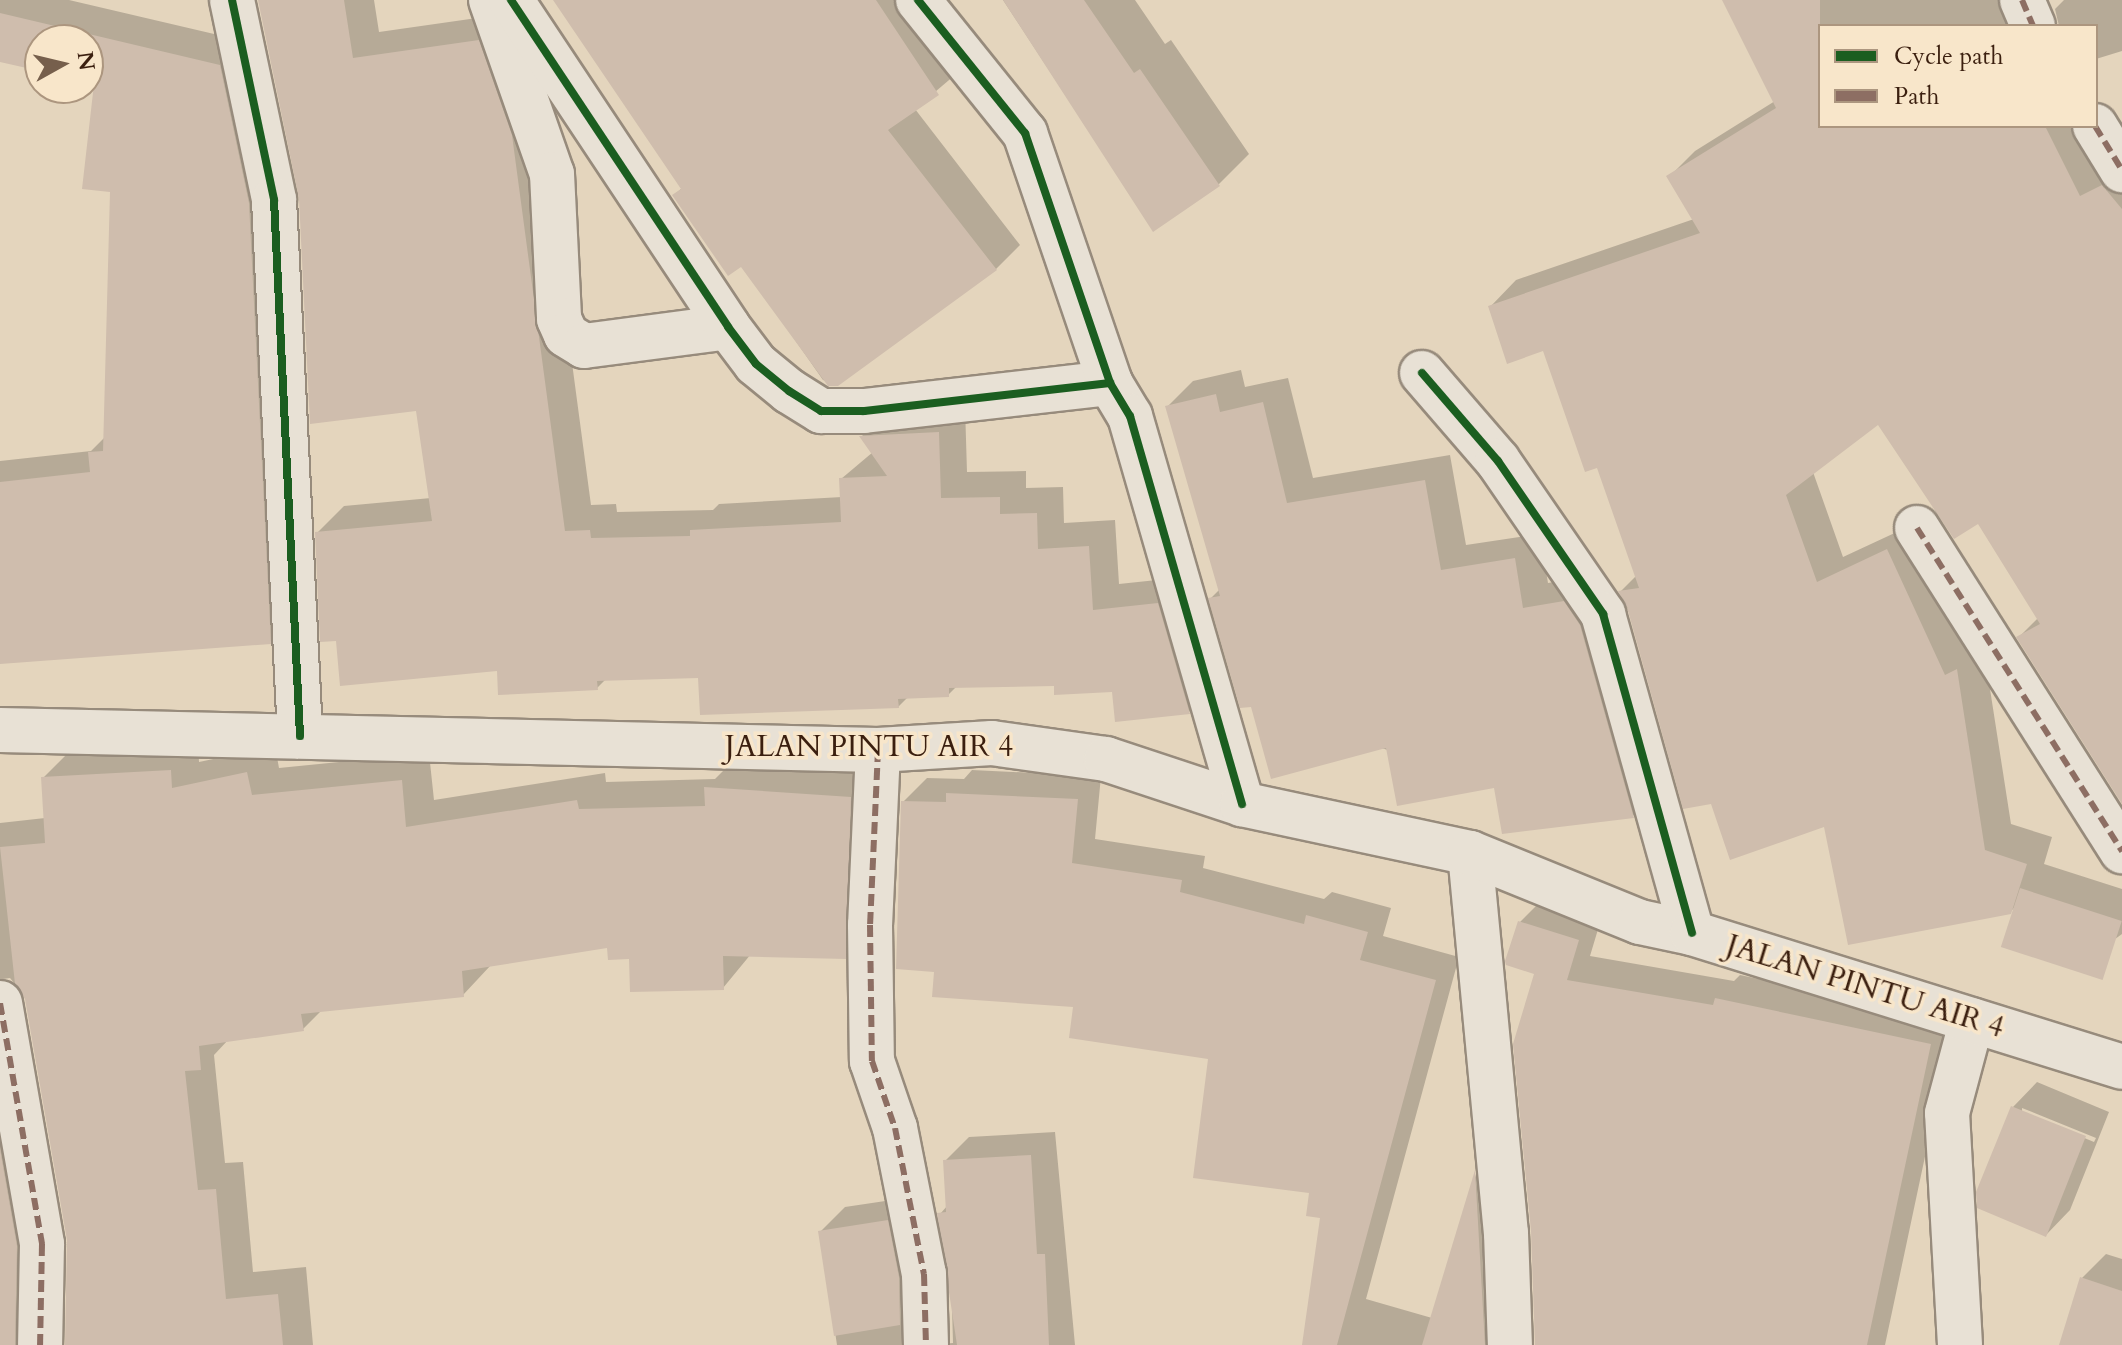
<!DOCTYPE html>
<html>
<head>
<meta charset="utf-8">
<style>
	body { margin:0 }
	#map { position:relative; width:2122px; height:1345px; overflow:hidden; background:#e4d5bd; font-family:Cardo,serif }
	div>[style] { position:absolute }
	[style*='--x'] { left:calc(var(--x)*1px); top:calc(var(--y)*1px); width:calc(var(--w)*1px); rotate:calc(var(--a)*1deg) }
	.shadow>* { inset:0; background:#0003 }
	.building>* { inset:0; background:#cfbdad; transform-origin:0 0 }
	.roads { filter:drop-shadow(2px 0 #978b7c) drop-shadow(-2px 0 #978b7c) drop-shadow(0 2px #978b7c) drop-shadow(0 -2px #978b7c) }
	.street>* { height:44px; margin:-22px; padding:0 22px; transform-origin:22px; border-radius:22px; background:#e8e1d5 }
	.secondary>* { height:44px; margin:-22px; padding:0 22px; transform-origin:22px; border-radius:22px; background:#e8e1d5 }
	.quiet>* { height:6px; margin-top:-3px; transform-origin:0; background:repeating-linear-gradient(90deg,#8d6e63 0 12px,transparent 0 18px) }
	.cycleway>* { height:8px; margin:-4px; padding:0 4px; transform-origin:4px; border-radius:4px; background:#1b5e20 }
	span { translate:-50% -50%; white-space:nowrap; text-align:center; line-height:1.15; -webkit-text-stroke:7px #f8e6ca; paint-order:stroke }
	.street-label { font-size:30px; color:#3b1f0f }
	.legend { position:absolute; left:1818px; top:24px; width:280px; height:104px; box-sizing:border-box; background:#f8e6ca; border:2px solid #ac967f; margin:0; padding:10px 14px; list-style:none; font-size:24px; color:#3b1f0f }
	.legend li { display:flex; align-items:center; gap:16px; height:40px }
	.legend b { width:40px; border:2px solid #ac967f }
	.north { position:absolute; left:24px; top:24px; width:80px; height:80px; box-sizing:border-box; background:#f8e6ca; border:2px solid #ac967f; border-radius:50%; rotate:82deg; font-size:22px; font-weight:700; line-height:32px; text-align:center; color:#3b1f0f }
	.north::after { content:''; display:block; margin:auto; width:28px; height:36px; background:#765f4c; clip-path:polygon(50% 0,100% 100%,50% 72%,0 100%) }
</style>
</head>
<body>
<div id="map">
	<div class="shadow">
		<div style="clip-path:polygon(0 0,69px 0,244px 41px,294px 618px,270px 642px,0 662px,0 461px,91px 451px,106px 436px,112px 190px,96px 82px,88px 80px,88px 40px,40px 40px,40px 69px,0 60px)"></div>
		<div style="clip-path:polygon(260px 0,374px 0,379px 32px,505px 14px,538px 108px,591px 505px,616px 504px,617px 512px,713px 510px,719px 504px,842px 497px,841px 479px,873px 452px,862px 436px,888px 410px,965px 406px,967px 472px,1026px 471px,1026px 488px,1063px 487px,1064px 523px,1115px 520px,1119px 584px,1185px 577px,1216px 685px,1189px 712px,1113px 690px,1055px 684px,958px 685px,948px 695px,908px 697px,898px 707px,700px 676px,607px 678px,597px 688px,337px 639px,317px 533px,344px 506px,431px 498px,418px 408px,300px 195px)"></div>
		<div style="clip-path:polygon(555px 0,915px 0,962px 69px,915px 109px,1020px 245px,996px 269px,838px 384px,823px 380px,742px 264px,674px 195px,682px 188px)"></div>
		<div style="clip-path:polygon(1003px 0,1135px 0,1165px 44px,1171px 40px,1249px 154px,1219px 184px,1154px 230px)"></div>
		<div style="clip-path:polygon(1724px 0,2029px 0,2044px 20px,2059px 26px,1820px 26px,1820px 126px,2084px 126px,2122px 164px,2122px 788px,2018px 638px,2038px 618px,1979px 521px,1879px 422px,1813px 472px,1843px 557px,1914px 524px,1983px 644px,2011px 824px,2052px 837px,2044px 864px,2122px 889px,2122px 934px,2075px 968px,2017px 905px,2010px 912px,1826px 825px,1712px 802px,1620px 592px,1637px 575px,1598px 465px,1544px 349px,1490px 307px,1516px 280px,1694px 219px,1669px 177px,1695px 151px,1775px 101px)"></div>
		<div style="clip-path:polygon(2064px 0,2122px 0,2122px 51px,2096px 59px,2096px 26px,2059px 26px,2055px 9px)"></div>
		<div style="clip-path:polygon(1241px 370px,1245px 387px,1288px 378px,1313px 478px,1450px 455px,1466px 545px,1540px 534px,1548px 583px,1590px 576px,1658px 790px,1633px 816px,1496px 786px,1252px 705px,1211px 598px,1220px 589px,1168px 406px,1193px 381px)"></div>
		<div style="clip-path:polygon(198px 743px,199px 762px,275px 746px,279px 768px,429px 753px,434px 800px,605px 773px,606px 782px,715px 779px,734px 760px,878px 770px,873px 929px,845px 957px,751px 954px,723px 988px,609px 946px,491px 965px,463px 995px,322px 1010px,303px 1029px,229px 1039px,214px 1055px,225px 1163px,243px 1162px,253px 1272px,306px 1267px,313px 1345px,67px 1345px,69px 1240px,26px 998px,10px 978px,3px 979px,44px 1217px,47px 1345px,0 1345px,0 823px,45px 818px,43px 778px,71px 750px)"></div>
		<div style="clip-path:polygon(972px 770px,1101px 776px,1095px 839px,1205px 856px,1203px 868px,1324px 899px,1332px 892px,1391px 908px,1383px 936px,1459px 957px,1366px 1299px,1432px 1318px,1477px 1171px,1498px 1149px,1529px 1345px,1304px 1345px,1322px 1216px,1311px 1191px,1210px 1058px,1076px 1005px,936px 970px,903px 802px,927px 778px,964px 779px)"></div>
		<div style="clip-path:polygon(1544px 898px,1602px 916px,1590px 956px,1734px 981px,1740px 975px,1954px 1020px,1885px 1345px,1537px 1345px,1537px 973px,1520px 922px)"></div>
		<div style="clip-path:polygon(evenodd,2037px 1082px,2109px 1112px,2070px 1210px,2046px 1235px,1978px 1193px,2013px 1107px,2037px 1082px,2022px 1108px,2096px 1138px,2094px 1142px,2022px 1112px,2022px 1108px)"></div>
		<div style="clip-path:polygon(1055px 1132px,1075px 1345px,837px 1345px,820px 1232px,845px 1207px,912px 1197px,940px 1344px,953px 1343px,951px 1273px,940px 1214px,948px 1205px,945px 1161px,969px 1137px)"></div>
		<div style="clip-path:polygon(2106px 1254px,2122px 1259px,2122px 1345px,2061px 1345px,2082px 1278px)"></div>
	</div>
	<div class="building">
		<div style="clip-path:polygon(258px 0,344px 0,353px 58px,479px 40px,512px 135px,565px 531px,590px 530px,591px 538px,690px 536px,690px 530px,841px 522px,839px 478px,887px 476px,859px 436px,939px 432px,941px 498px,1000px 497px,1000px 514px,1037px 513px,1038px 549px,1089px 546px,1093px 610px,1158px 603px,1190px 714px,1115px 722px,1112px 692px,1054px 695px,1054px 686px,949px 688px,949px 697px,898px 699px,899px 708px,700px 715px,698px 678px,597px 681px,598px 690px,498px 695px,497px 671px,340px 686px,336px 641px,320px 642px,315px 532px,432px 521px,416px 411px,310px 424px,299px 199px)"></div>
		<div style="clip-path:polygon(553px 0,876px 0,939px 95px,888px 130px,997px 270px,838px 386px,828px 386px,741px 267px,728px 276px,672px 195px,681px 189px)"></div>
		<div style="clip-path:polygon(1003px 0,1084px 0,1134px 73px,1140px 69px,1220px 186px,1153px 232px)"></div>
		<div style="clip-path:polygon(1722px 0,1820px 0,1820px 126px,2045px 126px,2080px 196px,2102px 185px,2122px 209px,2122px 804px,2016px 637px,2040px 624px,1978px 524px,1954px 539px,1878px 425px,1786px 495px,1817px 582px,1887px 549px,1945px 675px,1957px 669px,1985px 850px,2027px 864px,2011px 914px,1848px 945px,1824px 827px,1730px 860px,1711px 804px,1683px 809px,1627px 607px,1618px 591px,1639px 588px,1597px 468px,1585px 472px,1543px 351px,1507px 364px,1488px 306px,1700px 233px,1666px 176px,1776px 108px)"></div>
		<div style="clip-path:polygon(0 13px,220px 65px,249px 203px,271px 644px,0 664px,0 482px,90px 472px,88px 452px,103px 451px,110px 192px,82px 189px,94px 84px,88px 82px,88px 40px,40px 40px,40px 71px,0 62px)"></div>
		<div style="clip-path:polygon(1216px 394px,1220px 412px,1263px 402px,1287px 503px,1425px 480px,1441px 570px,1515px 558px,1523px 608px,1564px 601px,1580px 625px,1634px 818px,1502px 834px,1494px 788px,1397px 806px,1386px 748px,1271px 779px,1251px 707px,1240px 708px,1208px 598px,1220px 596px,1165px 406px)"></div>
		<div style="clip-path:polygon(171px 770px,172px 788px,247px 772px,252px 795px,402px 780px,406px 827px,577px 800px,579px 809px,705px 806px,704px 787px,851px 797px,846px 959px,723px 956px,724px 990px,630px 992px,629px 959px,608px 960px,607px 948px,462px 971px,464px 997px,301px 1014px,304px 1031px,199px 1046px,201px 1070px,185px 1071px,198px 1190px,216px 1189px,226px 1299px,278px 1294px,283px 1345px,65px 1345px,67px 1240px,25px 999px,15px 984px,0 847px,45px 843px,41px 777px)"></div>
		<div style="clip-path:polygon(946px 793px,1078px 799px,1072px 863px,1182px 880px,1180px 892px,1304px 924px,1306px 915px,1368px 932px,1360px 960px,1436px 980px,1337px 1345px,1302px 1345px,1320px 1218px,1306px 1216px,1309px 1193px,1193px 1178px,1208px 1059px,1069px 1038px,1073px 1007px,932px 997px,934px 972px,896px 969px,901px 801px,946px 802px)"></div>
		<div style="left:2020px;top:888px;width:107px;height:62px;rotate:18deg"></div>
		<div style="clip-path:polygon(1518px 921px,1579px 940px,1567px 980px,1713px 1005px,1715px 998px,1931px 1044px,1867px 1345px,1535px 1345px,1531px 1231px,1513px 1044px,1534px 974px,1506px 965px,1505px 961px)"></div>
		<div style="clip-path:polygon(2011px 1106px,2086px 1136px,2046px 1237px,1977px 1208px,1976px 1192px)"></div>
		<div style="clip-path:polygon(0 1149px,17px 1246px,15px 1345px,0 1345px)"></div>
		<div style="clip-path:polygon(1031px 1155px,1037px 1254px,1045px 1254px,1049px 1345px,957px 1345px,937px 1213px,946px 1212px,943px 1160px)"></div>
		<div style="clip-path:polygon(1475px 1170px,1485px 1345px,1422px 1345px)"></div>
		<div style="clip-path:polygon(888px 1220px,899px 1277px,900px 1325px,834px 1336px,818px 1231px)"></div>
		<div style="clip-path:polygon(2080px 1277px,2122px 1291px,2122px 1345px,2059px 1345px)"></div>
	</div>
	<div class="roads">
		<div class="street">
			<div style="--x:232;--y:0;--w:204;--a:78.1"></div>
			<div style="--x:274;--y:200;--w:537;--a:87.22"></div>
			<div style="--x:491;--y:0;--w:184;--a:70.7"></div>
			<div style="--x:552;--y:174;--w:145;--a:87.2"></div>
			<div style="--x:559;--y:319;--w:17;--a:66"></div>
			<div style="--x:566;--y:335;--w:21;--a:31"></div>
			<div style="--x:584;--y:346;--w:145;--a:-7.5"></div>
			<div style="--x:511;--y:0;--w:392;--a:56.4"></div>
			<div style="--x:728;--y:327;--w:46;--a:52.9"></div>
			<div style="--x:756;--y:364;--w:43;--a:39.3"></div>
			<div style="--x:789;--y:391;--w:38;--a:32"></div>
			<div style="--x:821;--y:411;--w:43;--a:0"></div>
			<div style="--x:864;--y:411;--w:248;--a:-6.5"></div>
			<div style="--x:918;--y:0;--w:171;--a:51.2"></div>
			<div style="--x:1025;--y:133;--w:264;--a:71.2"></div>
			<div style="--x:1110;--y:383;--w:39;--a:59"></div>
			<div style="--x:1130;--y:416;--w:404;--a:73.9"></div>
			<div style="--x:2022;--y:0;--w:28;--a:67"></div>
			<div style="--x:2095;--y:126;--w:52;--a:58.5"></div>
			<div style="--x:1422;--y:373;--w:116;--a:49.2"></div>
			<div style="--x:1498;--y:461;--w:186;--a:55.5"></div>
			<div style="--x:1603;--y:614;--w:331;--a:74.4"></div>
			<div style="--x:1917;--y:528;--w:383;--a:57.6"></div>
			<div style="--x:878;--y:750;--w:175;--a:92.6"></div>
			<div style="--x:870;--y:925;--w:136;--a:89.2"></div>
			<div style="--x:872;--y:1061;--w:71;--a:71.1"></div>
			<div style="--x:895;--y:1128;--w:149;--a:78.8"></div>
			<div style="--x:924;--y:1274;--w:71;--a:88.4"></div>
			<div style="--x:1470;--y:853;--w:382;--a:84.6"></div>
			<div style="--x:1506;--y:1233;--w:112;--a:88"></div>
			<div style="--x:0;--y:1003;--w:245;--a:80.1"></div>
			<div style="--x:42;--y:1244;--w:101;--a:91.1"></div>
			<div style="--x:1960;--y:1345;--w:232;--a:-93.2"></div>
			<div style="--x:1947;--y:1113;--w:96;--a:-75"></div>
		</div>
		<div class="secondary">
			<div style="--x:0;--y:730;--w:878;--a:1.3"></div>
			<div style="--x:878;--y:750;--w:114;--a:-3.5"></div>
			<div style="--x:992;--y:743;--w:115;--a:8"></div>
			<div style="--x:1106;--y:759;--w:143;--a:18.3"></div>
			<div style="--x:1242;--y:804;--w:233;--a:12.1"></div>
			<div style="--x:1470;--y:853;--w:183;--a:22.1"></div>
			<div style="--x:1640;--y:922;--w:53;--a:11.9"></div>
			<div style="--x:1692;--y:933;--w:450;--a:17.3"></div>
		</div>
	</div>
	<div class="quiet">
		<div style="--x:2022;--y:0;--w:28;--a:67"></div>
		<div style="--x:2095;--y:126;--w:52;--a:58.5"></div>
		<div style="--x:1917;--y:528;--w:383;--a:57.6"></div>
		<div style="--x:878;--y:750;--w:175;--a:92.6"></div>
		<div style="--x:870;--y:925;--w:136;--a:89.2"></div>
		<div style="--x:872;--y:1061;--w:71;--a:71.1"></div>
		<div style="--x:895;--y:1128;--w:149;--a:78.8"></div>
		<div style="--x:924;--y:1274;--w:71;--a:88.4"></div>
		<div style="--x:0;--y:1003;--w:245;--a:80.1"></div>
		<div style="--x:42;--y:1244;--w:101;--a:91.1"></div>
	</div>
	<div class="cycleway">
		<div style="--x:232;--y:0;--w:204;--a:78.1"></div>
		<div style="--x:274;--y:200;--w:537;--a:87.22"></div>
		<div style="--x:511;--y:0;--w:392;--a:56.4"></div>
		<div style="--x:728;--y:327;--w:46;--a:52.9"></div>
		<div style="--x:756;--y:364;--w:43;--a:39.3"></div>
		<div style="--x:789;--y:391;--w:38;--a:32"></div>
		<div style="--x:821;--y:411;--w:43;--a:0"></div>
		<div style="--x:864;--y:411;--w:248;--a:-6.5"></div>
		<div style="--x:918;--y:0;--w:171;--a:51.2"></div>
		<div style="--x:1025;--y:133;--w:264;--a:71.2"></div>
		<div style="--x:1110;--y:383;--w:39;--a:59"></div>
		<div style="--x:1130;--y:416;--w:404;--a:73.9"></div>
		<div style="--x:1422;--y:373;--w:116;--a:49.2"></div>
		<div style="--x:1498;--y:461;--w:186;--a:55.5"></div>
		<div style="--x:1603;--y:614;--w:331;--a:74.4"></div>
	</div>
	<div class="street-label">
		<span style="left:869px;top:747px">JALAN PINTU AIR 4</span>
		<span style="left:1865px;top:987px;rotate:17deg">JALAN PINTU AIR 4</span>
	</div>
	<ul class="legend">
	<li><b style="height:10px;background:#1b5e20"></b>Cycle path</li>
	<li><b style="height:10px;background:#8d6e63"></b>Path</li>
	</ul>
	<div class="north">N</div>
</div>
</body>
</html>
